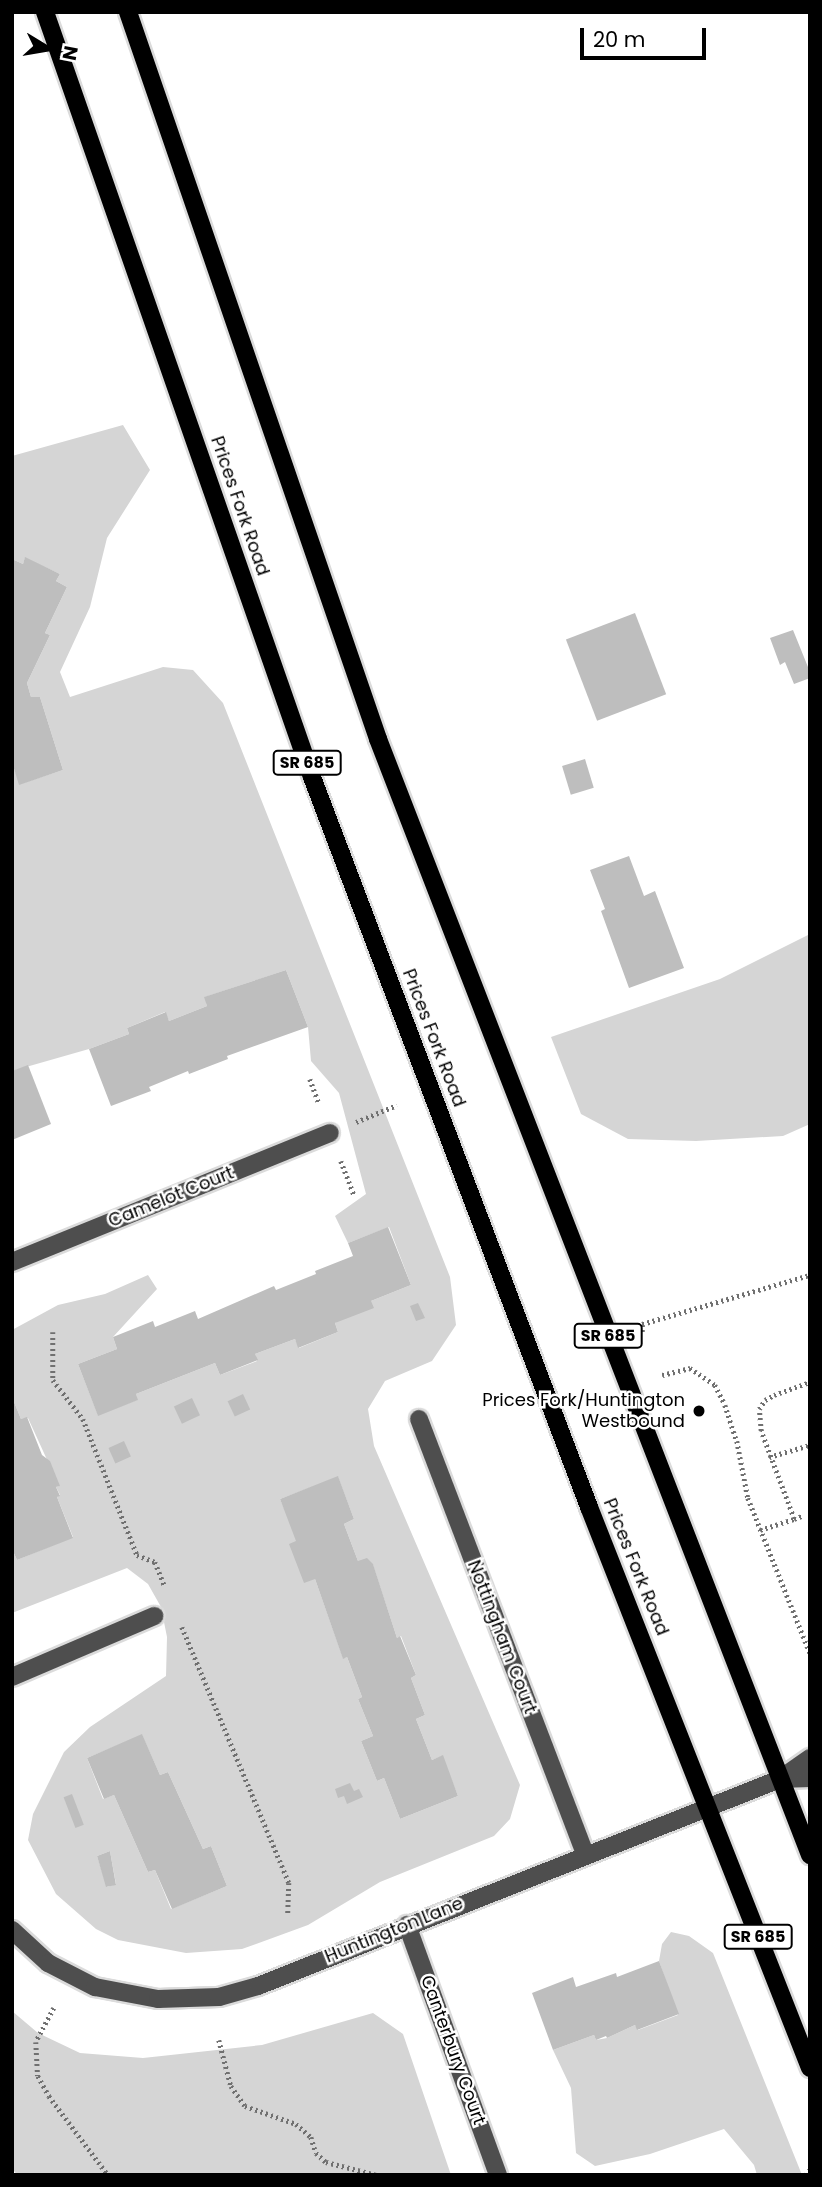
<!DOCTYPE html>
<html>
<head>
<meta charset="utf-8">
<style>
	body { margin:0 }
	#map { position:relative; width:822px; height:2187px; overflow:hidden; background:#fff; font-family:Poppins,sans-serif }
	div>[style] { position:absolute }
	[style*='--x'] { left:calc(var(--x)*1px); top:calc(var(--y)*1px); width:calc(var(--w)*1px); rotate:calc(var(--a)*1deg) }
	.green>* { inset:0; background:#d5d5d5 }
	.building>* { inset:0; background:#bebebe; transform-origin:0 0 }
	.path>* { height:4.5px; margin-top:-2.25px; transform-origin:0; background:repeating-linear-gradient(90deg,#707070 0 2px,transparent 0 5.5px) }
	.roads { filter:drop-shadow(2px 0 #dbdbdb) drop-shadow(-2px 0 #dbdbdb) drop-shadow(0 2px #dbdbdb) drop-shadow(0 -2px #dbdbdb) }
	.minor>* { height:18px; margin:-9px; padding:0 9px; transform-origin:9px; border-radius:9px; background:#4e4e4e }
	.major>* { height:18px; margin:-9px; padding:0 9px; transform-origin:9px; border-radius:9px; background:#000 }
	.dots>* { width:19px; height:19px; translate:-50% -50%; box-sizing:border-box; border:4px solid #fff; border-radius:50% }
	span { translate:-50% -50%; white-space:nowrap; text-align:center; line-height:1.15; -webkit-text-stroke:5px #fff; paint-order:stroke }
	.shield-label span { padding:2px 5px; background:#fff; border:2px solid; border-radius:5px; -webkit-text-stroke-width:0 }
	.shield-label { font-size:16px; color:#000; font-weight:700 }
	.street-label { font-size:18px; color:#000 }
	.poi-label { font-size:18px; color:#000 }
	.right { translate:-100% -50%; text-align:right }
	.frame { position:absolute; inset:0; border:14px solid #000; pointer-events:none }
	.north { position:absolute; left:14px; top:14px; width:70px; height:70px; -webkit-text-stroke:5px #fff; paint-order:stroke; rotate:101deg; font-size:19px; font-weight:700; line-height:28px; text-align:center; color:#000 }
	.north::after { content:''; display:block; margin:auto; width:24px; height:32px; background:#000; clip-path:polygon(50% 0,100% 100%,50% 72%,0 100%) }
	.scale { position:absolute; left:580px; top:28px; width:126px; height:32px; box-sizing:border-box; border:4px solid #000; border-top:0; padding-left:9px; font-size:21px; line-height:24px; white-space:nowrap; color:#000; -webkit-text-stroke:5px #fff; paint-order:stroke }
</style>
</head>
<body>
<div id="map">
	<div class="green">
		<div style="clip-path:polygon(evenodd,123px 425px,150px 470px,107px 538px,90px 607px,60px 672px,70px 697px,163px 667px,193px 670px,223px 703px,450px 1277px,456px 1325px,432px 1361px,385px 1381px,368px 1409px,374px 1446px,520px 1785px,510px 1819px,494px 1836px,380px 1882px,308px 1925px,242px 1949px,186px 1953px,118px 1940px,96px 1929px,56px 1894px,28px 1840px,33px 1814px,64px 1752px,90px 1727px,166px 1676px,167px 1637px,161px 1607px,148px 1584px,127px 1568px,12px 1613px,12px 1549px,17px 1560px,73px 1537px,57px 1497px,60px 1495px,56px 1487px,59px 1486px,28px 1418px,21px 1419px,12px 1397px,12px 1330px,58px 1305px,105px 1294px,148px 1275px,157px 1289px,113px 1337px,117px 1349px,78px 1364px,98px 1415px,137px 1400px,136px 1394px,215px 1363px,220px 1375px,257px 1361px,255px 1354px,295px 1339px,299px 1348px,338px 1332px,335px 1323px,371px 1301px,411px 1285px,389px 1227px,348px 1243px,335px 1216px,366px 1194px,339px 1093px,311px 1061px,308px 1027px,286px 970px,205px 997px,207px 1006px,169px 1021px,165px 1012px,127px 1028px,129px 1034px,89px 1049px,12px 1071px,12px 763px,20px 784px,63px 770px,40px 697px,31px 697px,27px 683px,50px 635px,45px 633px,67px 587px,56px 581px,60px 574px,25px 558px,23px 564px,12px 559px,12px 456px,123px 425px,338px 1477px,354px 1519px,344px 1524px,358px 1561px,373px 1565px,397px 1638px,401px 1636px,416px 1675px,411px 1678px,425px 1715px,416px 1719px,432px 1760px,442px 1756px,458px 1796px,400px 1819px,384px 1778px,377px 1781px,361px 1741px,373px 1736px,358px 1699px,362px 1697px,347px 1657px,343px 1658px,315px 1579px,280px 1499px,338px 1477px,123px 425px,142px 1735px,160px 1775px,168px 1772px,203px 1849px,211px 1846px,227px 1886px,171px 1909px,155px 1870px,148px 1872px,114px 1795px,103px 1799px,87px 1758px,142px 1735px,123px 425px,110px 1851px,116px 1884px,107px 1887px,97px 1856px,110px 1851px)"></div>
		<div style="clip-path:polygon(810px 934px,810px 1124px,783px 1136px,696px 1141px,628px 1139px,581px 1114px,551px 1037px,720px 979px)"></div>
		<div style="clip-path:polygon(671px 1932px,689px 1936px,713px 1953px,802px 2175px,757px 2175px,754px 2165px,724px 2129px,650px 2154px,595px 2166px,576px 2153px,571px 2088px,553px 2050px,594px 2035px,596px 2040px,607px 2038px,635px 2025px,638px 2030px,678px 2015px,659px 1961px,662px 1944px)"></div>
		<div style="clip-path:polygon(12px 2011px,38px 2033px,80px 2053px,143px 2058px,262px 2045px,373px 2013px,403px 2034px,451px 2175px,17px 2175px,12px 2168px)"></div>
	</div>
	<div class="building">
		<div style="clip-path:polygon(25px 557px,60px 574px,56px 581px,67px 587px,45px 633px,50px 635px,27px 683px,31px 697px,40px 697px,63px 770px,19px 785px,12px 762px,12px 559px,23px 564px)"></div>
		<div style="left:635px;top:613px;width:87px;height:74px;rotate:69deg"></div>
		<div style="clip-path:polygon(793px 630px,810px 672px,810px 678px,794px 684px,785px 662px,780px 665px,770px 638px)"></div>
		<div style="left:585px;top:759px;width:30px;height:24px;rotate:73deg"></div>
		<div style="clip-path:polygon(629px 856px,644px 896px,655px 891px,684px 968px,629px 988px,601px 911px,605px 909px,590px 870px)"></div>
		<div style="clip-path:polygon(286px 970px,308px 1027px,227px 1056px,228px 1059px,189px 1074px,188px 1071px,149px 1087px,151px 1091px,111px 1106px,89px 1049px,129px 1034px,127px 1028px,166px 1012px,169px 1021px,207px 1006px,204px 997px)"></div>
		<div style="clip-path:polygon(28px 1065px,51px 1124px,12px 1140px,12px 1071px)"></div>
		<div style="clip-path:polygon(388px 1227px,411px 1285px,371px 1301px,374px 1308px,335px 1323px,338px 1332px,298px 1348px,295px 1339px,255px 1354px,258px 1360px,220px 1375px,215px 1363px,136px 1394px,138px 1400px,98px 1416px,78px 1364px,117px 1349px,113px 1337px,153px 1321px,155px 1327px,195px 1311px,198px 1319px,274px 1286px,276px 1290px,316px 1274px,315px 1271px,353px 1256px,348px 1243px)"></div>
		<div style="clip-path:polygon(418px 1303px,425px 1318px,416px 1321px,410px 1306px)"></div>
		<div style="left:243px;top:1394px;width:17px;height:17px;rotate:65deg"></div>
		<div style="clip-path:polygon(12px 1397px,21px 1419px,27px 1417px,42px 1455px,50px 1461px,60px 1486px,56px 1487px,60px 1496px,57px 1497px,73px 1538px,17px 1560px,12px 1549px)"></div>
		<div style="left:192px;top:1398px;width:19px;height:20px;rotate:65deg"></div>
		<div style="left:124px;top:1441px;width:17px;height:17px;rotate:66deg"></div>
		<div style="clip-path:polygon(338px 1476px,354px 1519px,344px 1524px,358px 1561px,367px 1558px,373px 1564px,397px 1638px,400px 1636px,416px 1675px,411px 1678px,425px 1715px,416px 1719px,432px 1760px,443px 1755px,458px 1796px,400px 1819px,384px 1778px,377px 1781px,361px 1741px,373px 1736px,358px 1699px,362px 1697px,347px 1657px,343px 1659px,315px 1579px,304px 1583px,289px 1544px,296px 1541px,280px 1499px)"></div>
		<div style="clip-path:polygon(142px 1734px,160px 1775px,168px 1772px,203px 1849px,211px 1846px,227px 1886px,172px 1909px,155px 1870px,148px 1872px,114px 1795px,104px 1799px,87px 1758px)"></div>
		<div style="clip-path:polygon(350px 1783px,354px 1791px,359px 1789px,363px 1797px,347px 1804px,344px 1796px,338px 1798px,335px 1789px)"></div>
		<div style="left:72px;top:1794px;width:33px;height:9px;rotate:69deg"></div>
		<div style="clip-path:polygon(110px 1851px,116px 1885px,106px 1887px,97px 1856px)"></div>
		<div style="clip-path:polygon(659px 1961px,679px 2014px,637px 2030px,635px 2025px,607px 2038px,606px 2036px,596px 2040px,594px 2035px,553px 2050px,532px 1993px,573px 1977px,576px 1987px,616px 1973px,617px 1977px)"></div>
	</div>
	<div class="path">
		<div style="--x:310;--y:1079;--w:27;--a:70"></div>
		<div style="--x:356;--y:1122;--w:44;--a:-22.5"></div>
		<div style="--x:341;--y:1161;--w:36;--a:69"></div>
		<div style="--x:53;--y:1332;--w:48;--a:90"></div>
		<div style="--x:53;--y:1380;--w:49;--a:52.4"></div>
		<div style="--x:83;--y:1419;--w:146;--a:68.3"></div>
		<div style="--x:137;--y:1555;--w:19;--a:21"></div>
		<div style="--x:155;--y:1562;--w:27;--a:68"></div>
		<div style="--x:642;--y:1332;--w:8;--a:-90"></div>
		<div style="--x:642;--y:1324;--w:175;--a:-16.3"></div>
		<div style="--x:662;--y:1375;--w:29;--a:-14"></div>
		<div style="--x:690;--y:1368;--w:30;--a:34"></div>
		<div style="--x:715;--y:1385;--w:22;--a:63"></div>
		<div style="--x:725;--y:1405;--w:38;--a:72"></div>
		<div style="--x:737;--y:1441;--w:58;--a:79.1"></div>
		<div style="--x:748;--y:1498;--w:167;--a:68.2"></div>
		<div style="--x:769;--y:1457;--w:43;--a:-16.3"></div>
		<div style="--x:794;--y:1519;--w:9;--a:-21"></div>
		<div style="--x:760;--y:1530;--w:36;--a:-18"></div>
		<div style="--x:794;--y:1519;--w:94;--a:-110.6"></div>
		<div style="--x:761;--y:1431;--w:22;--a:-95"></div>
		<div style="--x:759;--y:1409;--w:11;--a:-56"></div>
		<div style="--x:765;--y:1400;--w:10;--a:-29"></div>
		<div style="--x:774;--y:1395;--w:38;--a:-20"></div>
		<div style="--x:182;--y:1627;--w:277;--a:67.3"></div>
		<div style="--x:289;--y:1883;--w:30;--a:92"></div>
		<div style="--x:54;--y:2008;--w:38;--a:118"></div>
		<div style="--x:36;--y:2042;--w:34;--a:87"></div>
		<div style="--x:38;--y:2076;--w:23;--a:61"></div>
		<div style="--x:49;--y:2096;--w:99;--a:53.2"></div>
		<div style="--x:219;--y:2040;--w:48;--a:75.4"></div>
		<div style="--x:231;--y:2086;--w:24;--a:55"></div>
		<div style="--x:245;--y:2106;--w:54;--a:19.4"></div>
		<div style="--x:296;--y:2124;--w:20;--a:41"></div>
		<div style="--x:311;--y:2137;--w:17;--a:73"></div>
		<div style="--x:316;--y:2153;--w:13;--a:42"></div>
		<div style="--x:326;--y:2162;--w:53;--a:14.3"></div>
		<div style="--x:806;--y:2175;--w:6;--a:-59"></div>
	</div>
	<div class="roads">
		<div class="minor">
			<div style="--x:12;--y:1262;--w:343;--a:-22.1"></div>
			<div style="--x:419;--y:1419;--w:466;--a:69.1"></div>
			<div style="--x:12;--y:1677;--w:155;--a:-23.2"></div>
			<div style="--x:780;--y:1779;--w:30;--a:-2"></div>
			<div style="--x:407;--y:1925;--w:266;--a:70"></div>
			<div style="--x:12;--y:1930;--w:49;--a:42.5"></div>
			<div style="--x:48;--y:1963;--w:53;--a:27.1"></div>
			<div style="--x:95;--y:1987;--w:64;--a:10.8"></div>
			<div style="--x:158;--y:1999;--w:61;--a:-1.9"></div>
			<div style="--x:219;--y:1997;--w:41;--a:-15.8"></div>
			<div style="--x:258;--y:1986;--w:562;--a:-21.63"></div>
			<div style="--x:780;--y:1779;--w:37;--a:-35"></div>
		</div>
		<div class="major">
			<div style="--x:45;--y:12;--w:810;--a:70.76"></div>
			<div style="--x:312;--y:777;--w:781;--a:69.22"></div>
			<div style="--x:589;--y:1507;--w:603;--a:68.5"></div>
			<div style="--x:128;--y:12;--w:769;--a:71.02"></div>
			<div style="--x:378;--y:739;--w:1197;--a:68.84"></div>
		</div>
	</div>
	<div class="dots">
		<div style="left:699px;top:1411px;background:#000"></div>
	</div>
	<div class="shield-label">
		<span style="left:307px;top:763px">SR 685</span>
		<span style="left:608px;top:1336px">SR 685</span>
		<span style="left:758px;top:1937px">SR 685</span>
	</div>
	<div class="street-label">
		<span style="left:240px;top:506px;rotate:71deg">Prices Fork Road</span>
		<span style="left:434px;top:1038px;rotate:69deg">Prices Fork Road</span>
		<span style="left:171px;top:1197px;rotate:-22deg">Camelot Court</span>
		<span style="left:636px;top:1567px;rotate:68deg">Prices Fork Road</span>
		<span style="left:502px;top:1637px;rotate:69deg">Nottingham Court</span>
		<span style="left:394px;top:1930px;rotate:-22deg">Huntington Lane</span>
		<span style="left:453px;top:2050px;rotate:70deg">Canterbury Court</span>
	</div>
	<div class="poi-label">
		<span class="right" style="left:685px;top:1411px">Prices Fork/Huntington<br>Westbound</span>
	</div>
	<div class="frame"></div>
	<div class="north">N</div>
	<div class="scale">20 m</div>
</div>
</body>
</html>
